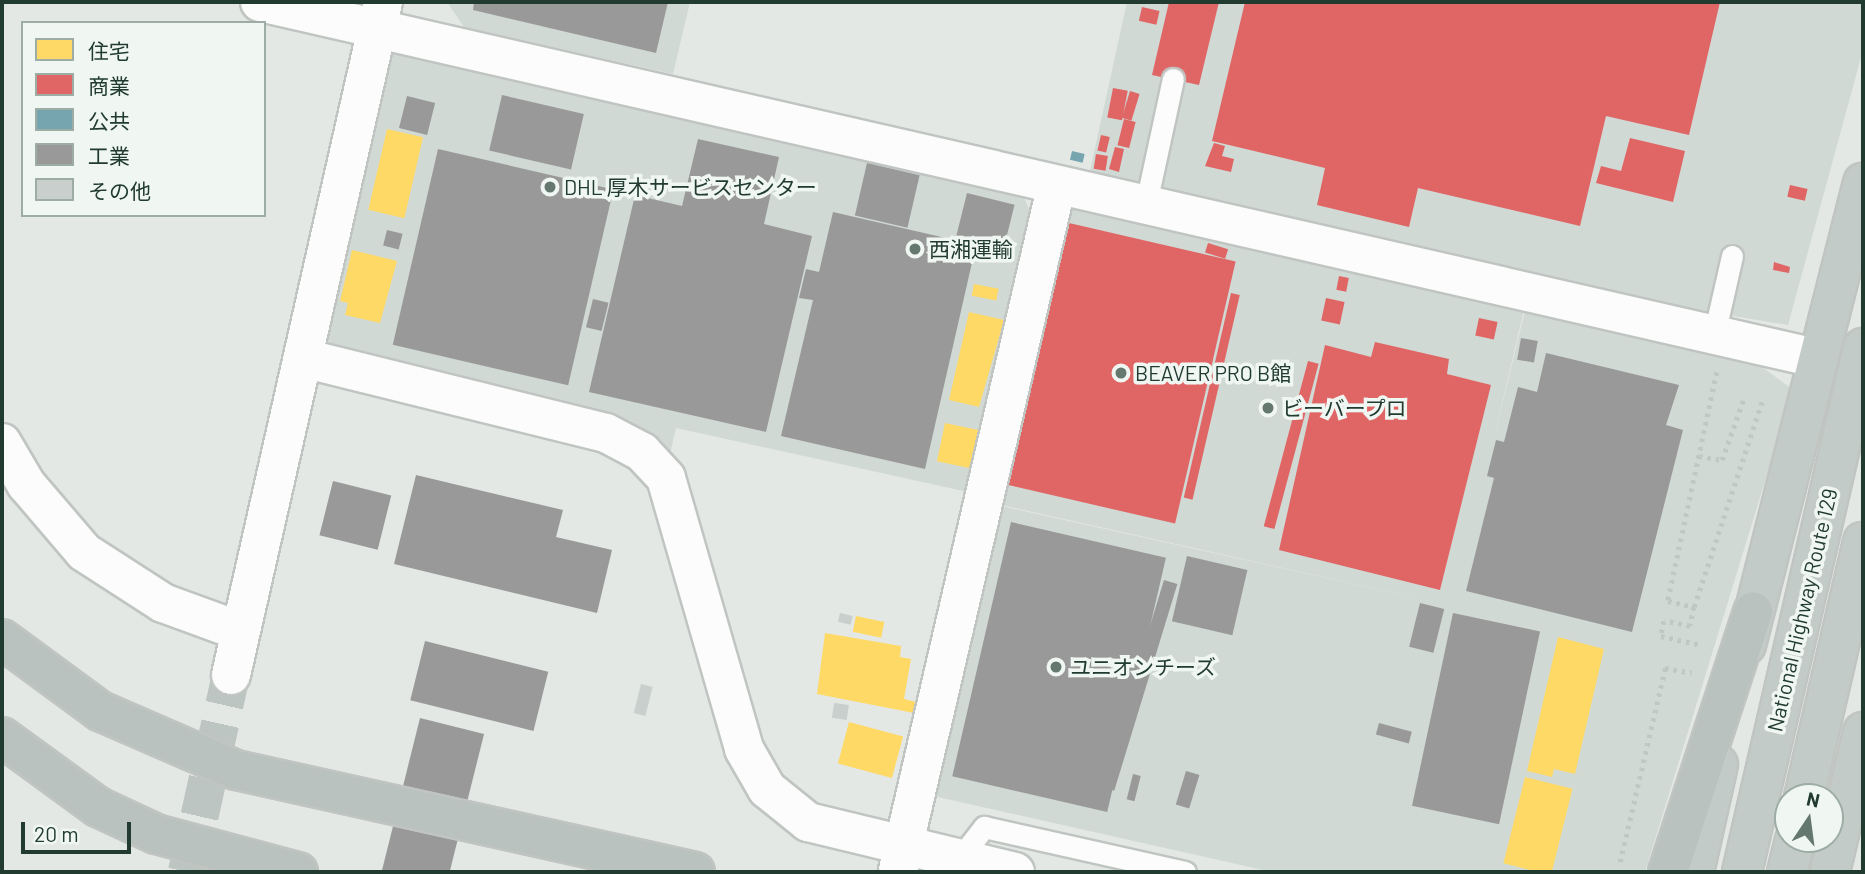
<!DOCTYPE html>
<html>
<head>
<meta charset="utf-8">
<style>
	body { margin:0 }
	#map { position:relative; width:1865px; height:874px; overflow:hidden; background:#e3e8e5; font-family:Barlow,"Noto Sans JP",sans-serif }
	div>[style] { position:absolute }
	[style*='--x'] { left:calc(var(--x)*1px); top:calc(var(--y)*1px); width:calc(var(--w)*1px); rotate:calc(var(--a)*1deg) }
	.built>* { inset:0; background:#d0d9d4 }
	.homes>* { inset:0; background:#ffd966; transform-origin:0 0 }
	.shops>* { inset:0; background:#e06666; transform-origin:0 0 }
	.public>* { inset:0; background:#76a5af; transform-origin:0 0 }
	.industry>* { inset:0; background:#999; transform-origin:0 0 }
	.building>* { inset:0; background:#c9cfcc; transform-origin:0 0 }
	.tertiary-tunnel>* { height:38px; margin-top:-19px; transform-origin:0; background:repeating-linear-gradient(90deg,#bcc5c1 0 38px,transparent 0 57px) }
	.path>* { height:4.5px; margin-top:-2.25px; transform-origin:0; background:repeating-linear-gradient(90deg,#c0c8c5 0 3.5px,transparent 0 8.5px) }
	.roads { filter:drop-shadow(2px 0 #c0c5c2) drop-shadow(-2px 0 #c0c5c2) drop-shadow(0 2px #c0c5c2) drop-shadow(0 -2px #c0c5c2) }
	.service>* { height:21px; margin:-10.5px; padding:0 10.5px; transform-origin:10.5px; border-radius:10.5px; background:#fbfcfb }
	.minor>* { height:38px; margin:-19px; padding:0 19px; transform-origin:19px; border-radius:19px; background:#fbfcfb }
	.tertiary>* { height:38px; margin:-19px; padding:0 19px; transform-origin:19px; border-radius:19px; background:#fbfcfb }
	.trunk>* { height:38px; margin:-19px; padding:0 19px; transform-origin:19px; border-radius:19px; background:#c3cbc8 }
	.motorway>* { height:38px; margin:-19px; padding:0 19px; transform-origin:19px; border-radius:19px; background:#b9c2bf }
	.dots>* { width:19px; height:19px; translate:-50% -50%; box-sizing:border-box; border:4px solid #f0f7f3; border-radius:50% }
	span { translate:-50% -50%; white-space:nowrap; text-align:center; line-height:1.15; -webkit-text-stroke:7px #f0f7f3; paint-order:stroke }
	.poi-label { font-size:21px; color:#213b31 }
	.left { translate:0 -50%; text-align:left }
	.street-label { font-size:21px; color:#213b31 }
	.frame { position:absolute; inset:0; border:4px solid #213b31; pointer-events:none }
	.legend { position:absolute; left:21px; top:21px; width:245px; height:196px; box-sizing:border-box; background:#f0f7f3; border:2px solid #9daca5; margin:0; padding:9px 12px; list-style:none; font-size:21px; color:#213b31 }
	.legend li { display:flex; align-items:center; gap:14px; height:35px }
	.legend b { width:35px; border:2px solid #9daca5 }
	.north { position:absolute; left:1774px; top:783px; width:70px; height:70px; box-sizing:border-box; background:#f0f7f3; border:2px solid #9daca5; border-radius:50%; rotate:13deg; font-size:19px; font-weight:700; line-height:28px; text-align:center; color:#213b31 }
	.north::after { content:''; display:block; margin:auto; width:24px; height:32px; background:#657870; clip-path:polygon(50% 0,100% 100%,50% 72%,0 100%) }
	.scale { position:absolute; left:21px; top:822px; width:110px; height:32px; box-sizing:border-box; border:4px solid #213b31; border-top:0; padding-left:9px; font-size:21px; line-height:24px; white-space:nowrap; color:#213b31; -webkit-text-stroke:5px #f0f7f3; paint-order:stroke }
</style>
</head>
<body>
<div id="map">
	<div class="built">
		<div style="clip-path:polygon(447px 2px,690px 2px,673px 74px,464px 27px)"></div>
		<div style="clip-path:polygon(1127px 2px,1863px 2px,1863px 50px,1788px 325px,1697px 310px,1090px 171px)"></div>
		<div style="clip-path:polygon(400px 48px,1022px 193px,1030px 211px,968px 492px,676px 428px,670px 454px,626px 425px,327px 347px,391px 54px)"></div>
		<div style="clip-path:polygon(1073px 206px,1524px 310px,1491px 450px,1525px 311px,1758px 364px,1793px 390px,1645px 872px,1272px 872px,938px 797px,928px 783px,992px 504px,1453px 606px,992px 503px,1059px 214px)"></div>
	</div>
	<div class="homes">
		<div style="left:387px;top:129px;width:37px;height:83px;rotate:13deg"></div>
		<div style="clip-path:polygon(352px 250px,397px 261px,380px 323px,345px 315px,348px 303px,340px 301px)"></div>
		<div style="left:974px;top:284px;width:25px;height:12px;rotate:11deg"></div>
		<div style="clip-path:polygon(969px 312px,1004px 320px,979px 407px,949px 400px)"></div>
		<div style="left:945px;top:423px;width:34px;height:39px;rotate:12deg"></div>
		<div style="left:856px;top:616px;width:29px;height:16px;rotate:12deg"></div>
		<div style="clip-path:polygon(825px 633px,901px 646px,900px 657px,911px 659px,904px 699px,916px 702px,914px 713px,817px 694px)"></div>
		<div style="clip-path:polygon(1558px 637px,1604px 649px,1575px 774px,1554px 769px,1552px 777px,1527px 771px)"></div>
		<div style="left:849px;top:722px;width:56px;height:43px;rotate:15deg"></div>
		<div style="left:1525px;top:777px;width:49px;height:89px;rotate:14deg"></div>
	</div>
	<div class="shops">
		<div style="clip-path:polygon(1169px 2px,1219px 2px,1199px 85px,1152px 75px)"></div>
		<div style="clip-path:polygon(1245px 2px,1720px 2px,1689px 135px,1606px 116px,1580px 226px,1418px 188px,1409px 227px,1317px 205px,1325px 168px,1212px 141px)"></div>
		<div style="left:1142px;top:7px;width:18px;height:14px;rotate:13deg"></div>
		<div style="left:1113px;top:88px;width:15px;height:30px;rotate:11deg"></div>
		<div style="left:1130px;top:91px;width:10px;height:28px;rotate:17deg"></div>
		<div style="left:1124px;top:119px;width:12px;height:27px;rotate:14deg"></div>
		<div style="left:1101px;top:135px;width:9px;height:16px;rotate:13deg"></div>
		<div style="clip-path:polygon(1630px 138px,1685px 151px,1673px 202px,1596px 183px,1601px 166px,1621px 171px)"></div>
		<div style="clip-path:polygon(1214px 143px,1225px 146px,1222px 156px,1234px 159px,1231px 172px,1205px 166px)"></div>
		<div style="clip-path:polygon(1115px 147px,1124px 149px,1119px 172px,1109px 169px)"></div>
		<div style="left:1096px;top:154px;width:12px;height:15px;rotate:9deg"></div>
		<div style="left:1790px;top:185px;width:18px;height:12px;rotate:13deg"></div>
		<div style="left:1069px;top:223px;width:171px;height:269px;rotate:13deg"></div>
		<div style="left:1208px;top:243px;width:21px;height:10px;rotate:17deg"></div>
		<div style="clip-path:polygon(1774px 262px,1790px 267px,1789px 273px,1773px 270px)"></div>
		<div style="left:1339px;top:276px;width:10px;height:14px;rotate:11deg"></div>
		<div style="left:1231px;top:293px;width:9px;height:210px;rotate:13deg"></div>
		<div style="left:1326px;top:298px;width:19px;height:23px;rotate:12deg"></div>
		<div style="left:1479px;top:318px;width:19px;height:18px;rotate:12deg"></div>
		<div style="clip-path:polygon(1375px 342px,1449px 359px,1447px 374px,1491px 385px,1440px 590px,1279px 550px,1325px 345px,1371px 357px)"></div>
		<div style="left:1308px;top:361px;width:11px;height:171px;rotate:15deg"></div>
	</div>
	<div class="public">
		<div style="left:1072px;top:151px;width:13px;height:9px;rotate:13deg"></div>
	</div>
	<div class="industry">
		<div style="clip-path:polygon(474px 2px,668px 2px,656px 53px,473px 10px)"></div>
		<div style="left:502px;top:95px;width:84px;height:57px;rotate:13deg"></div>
		<div style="left:407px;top:96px;width:29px;height:33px;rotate:14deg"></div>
		<div style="clip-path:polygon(698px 139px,779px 157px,764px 224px,812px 236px,766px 432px,589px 392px,635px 195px,682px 206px)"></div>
		<div style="left:438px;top:149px;width:180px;height:201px;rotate:13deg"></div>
		<div style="left:867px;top:163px;width:54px;height:54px;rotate:13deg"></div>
		<div style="left:967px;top:193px;width:49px;height:48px;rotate:14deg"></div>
		<div style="clip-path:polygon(833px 212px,976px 245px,925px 469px,781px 436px,813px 300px,799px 298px,806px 269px,819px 272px)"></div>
		<div style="left:387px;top:230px;width:16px;height:16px;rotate:14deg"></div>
		<div style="left:593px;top:299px;width:16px;height:29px;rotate:14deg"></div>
		<div style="left:1521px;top:338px;width:17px;height:22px;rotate:10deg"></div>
		<div style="clip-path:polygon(1546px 353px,1679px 385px,1666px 425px,1683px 430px,1632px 632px,1466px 591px,1494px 478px,1487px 476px,1496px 440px,1504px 442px,1518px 387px,1537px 392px)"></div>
		<div style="clip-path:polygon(416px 475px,563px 510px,556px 537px,612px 550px,597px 613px,394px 564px)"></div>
		<div style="left:333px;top:481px;width:60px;height:56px;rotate:14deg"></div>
		<div style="left:1011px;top:522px;width:159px;height:261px;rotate:13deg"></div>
		<div style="left:1187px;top:556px;width:62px;height:67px;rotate:13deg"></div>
		<div style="left:1164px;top:580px;width:14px;height:216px;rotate:17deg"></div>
		<div style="left:1420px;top:603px;width:25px;height:45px;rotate:14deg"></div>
		<div style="left:1453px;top:613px;width:89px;height:197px;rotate:12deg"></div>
		<div style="left:425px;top:641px;width:127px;height:61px;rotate:14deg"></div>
		<div style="left:420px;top:718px;width:66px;height:159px;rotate:14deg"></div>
		<div style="left:1379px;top:723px;width:34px;height:12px;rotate:15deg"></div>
		<div style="left:1186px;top:771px;width:14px;height:35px;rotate:17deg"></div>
		<div style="left:1133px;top:774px;width:8px;height:26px;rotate:14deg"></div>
	</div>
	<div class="building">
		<div style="left:840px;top:613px;width:13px;height:9px;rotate:13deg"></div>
		<div style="left:641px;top:684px;width:12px;height:30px;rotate:14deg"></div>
		<div style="left:834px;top:703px;width:15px;height:15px;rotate:8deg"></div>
	</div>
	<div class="tertiary-tunnel">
		<div style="--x:187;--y:872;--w:202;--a:-77.4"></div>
	</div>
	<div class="path">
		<div style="--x:1717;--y:372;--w:234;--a:102.1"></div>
		<div style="--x:1668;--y:601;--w:27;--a:13"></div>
		<div style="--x:1694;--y:607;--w:217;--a:-71.7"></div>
		<div style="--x:1699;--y:456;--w:23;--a:10"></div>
		<div style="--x:1722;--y:460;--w:66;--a:-70.5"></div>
		<div style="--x:1694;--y:607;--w:19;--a:102"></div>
		<div style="--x:1690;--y:626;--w:26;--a:-169"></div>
		<div style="--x:1664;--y:621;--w:15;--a:101"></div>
		<div style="--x:1661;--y:636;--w:41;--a:12.7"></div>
		<div style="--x:1620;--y:862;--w:199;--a:-76.9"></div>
		<div style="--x:1665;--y:668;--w:27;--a:10"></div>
	</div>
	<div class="roads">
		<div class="service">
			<div style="--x:1145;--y:208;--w:132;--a:-77.8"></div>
			<div style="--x:1714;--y:335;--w:81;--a:-77.2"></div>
			<div style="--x:959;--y:859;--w:41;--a:-52"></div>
			<div style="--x:984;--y:827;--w:206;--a:12.6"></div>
		</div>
		<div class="minor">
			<div style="--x:260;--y:2;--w:1596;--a:12.89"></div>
			<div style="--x:303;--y:358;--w:312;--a:13.9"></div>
			<div style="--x:606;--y:433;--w:41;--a:27.8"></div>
			<div style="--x:642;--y:452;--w:35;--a:47"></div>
			<div style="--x:666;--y:478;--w:282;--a:73.9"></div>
			<div style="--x:744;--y:749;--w:46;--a:60.1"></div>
			<div style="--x:767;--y:789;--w:53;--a:38.8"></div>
			<div style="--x:808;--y:822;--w:213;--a:13.6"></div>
			<div style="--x:2;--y:443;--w:48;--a:59.7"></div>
			<div style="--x:26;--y:484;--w:89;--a:49.5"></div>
			<div style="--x:84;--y:552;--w:94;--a:32.8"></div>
			<div style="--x:163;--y:603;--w:82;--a:20"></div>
			<div style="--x:898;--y:870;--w:700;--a:-76.96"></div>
		</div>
		<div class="tertiary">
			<div style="--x:231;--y:675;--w:690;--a:-77.27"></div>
		</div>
		<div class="trunk">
			<div style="--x:1746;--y:645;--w:477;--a:-75.8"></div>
			<div style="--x:1804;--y:797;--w:262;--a:-77"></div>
			<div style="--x:1694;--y:872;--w:110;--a:-77.4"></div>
			<div style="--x:1742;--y:872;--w:538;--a:-77"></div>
			<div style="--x:1787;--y:872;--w:34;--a:-76"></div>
			<div style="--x:1830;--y:872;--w:144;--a:-76.7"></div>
		</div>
		<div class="motorway">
			<div style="--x:2;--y:639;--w:122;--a:36.3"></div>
			<div style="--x:100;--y:711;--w:148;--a:23.5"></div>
			<div style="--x:236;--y:770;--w:470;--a:12.5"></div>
			<div style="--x:2;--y:737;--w:119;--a:36.1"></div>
			<div style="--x:98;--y:807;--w:64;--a:25"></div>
			<div style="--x:156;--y:834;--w:147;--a:15"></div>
			<div style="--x:1668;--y:872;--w:274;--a:-71.9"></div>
		</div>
	</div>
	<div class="dots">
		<div style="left:550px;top:187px;background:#657870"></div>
		<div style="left:915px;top:249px;background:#657870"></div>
		<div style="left:1121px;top:373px;background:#657870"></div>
		<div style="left:1268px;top:408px;background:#657870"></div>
		<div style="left:1056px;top:667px;background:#657870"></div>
	</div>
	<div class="poi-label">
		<span class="left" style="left:564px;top:187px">DHL 厚木サービスセンター</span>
		<span class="left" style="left:929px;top:249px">西湘運輸</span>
		<span class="left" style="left:1135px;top:373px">BEAVER PRO B館</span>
		<span class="left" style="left:1282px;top:408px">ビーバープロ</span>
		<span class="left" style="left:1070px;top:667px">ユニオンチーズ</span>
	</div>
	<div class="street-label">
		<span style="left:1802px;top:610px;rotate:-77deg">National Highway Route 129</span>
	</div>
	<div class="frame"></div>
	<ul class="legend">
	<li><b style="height:19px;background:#ffd966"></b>住宅</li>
	<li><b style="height:19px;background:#e06666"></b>商業</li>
	<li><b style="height:19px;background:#76a5af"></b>公共</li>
	<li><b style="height:19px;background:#999"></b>工業</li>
	<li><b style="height:19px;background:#c9cfcc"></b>その他</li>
	</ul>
	<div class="north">N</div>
	<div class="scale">20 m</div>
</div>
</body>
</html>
